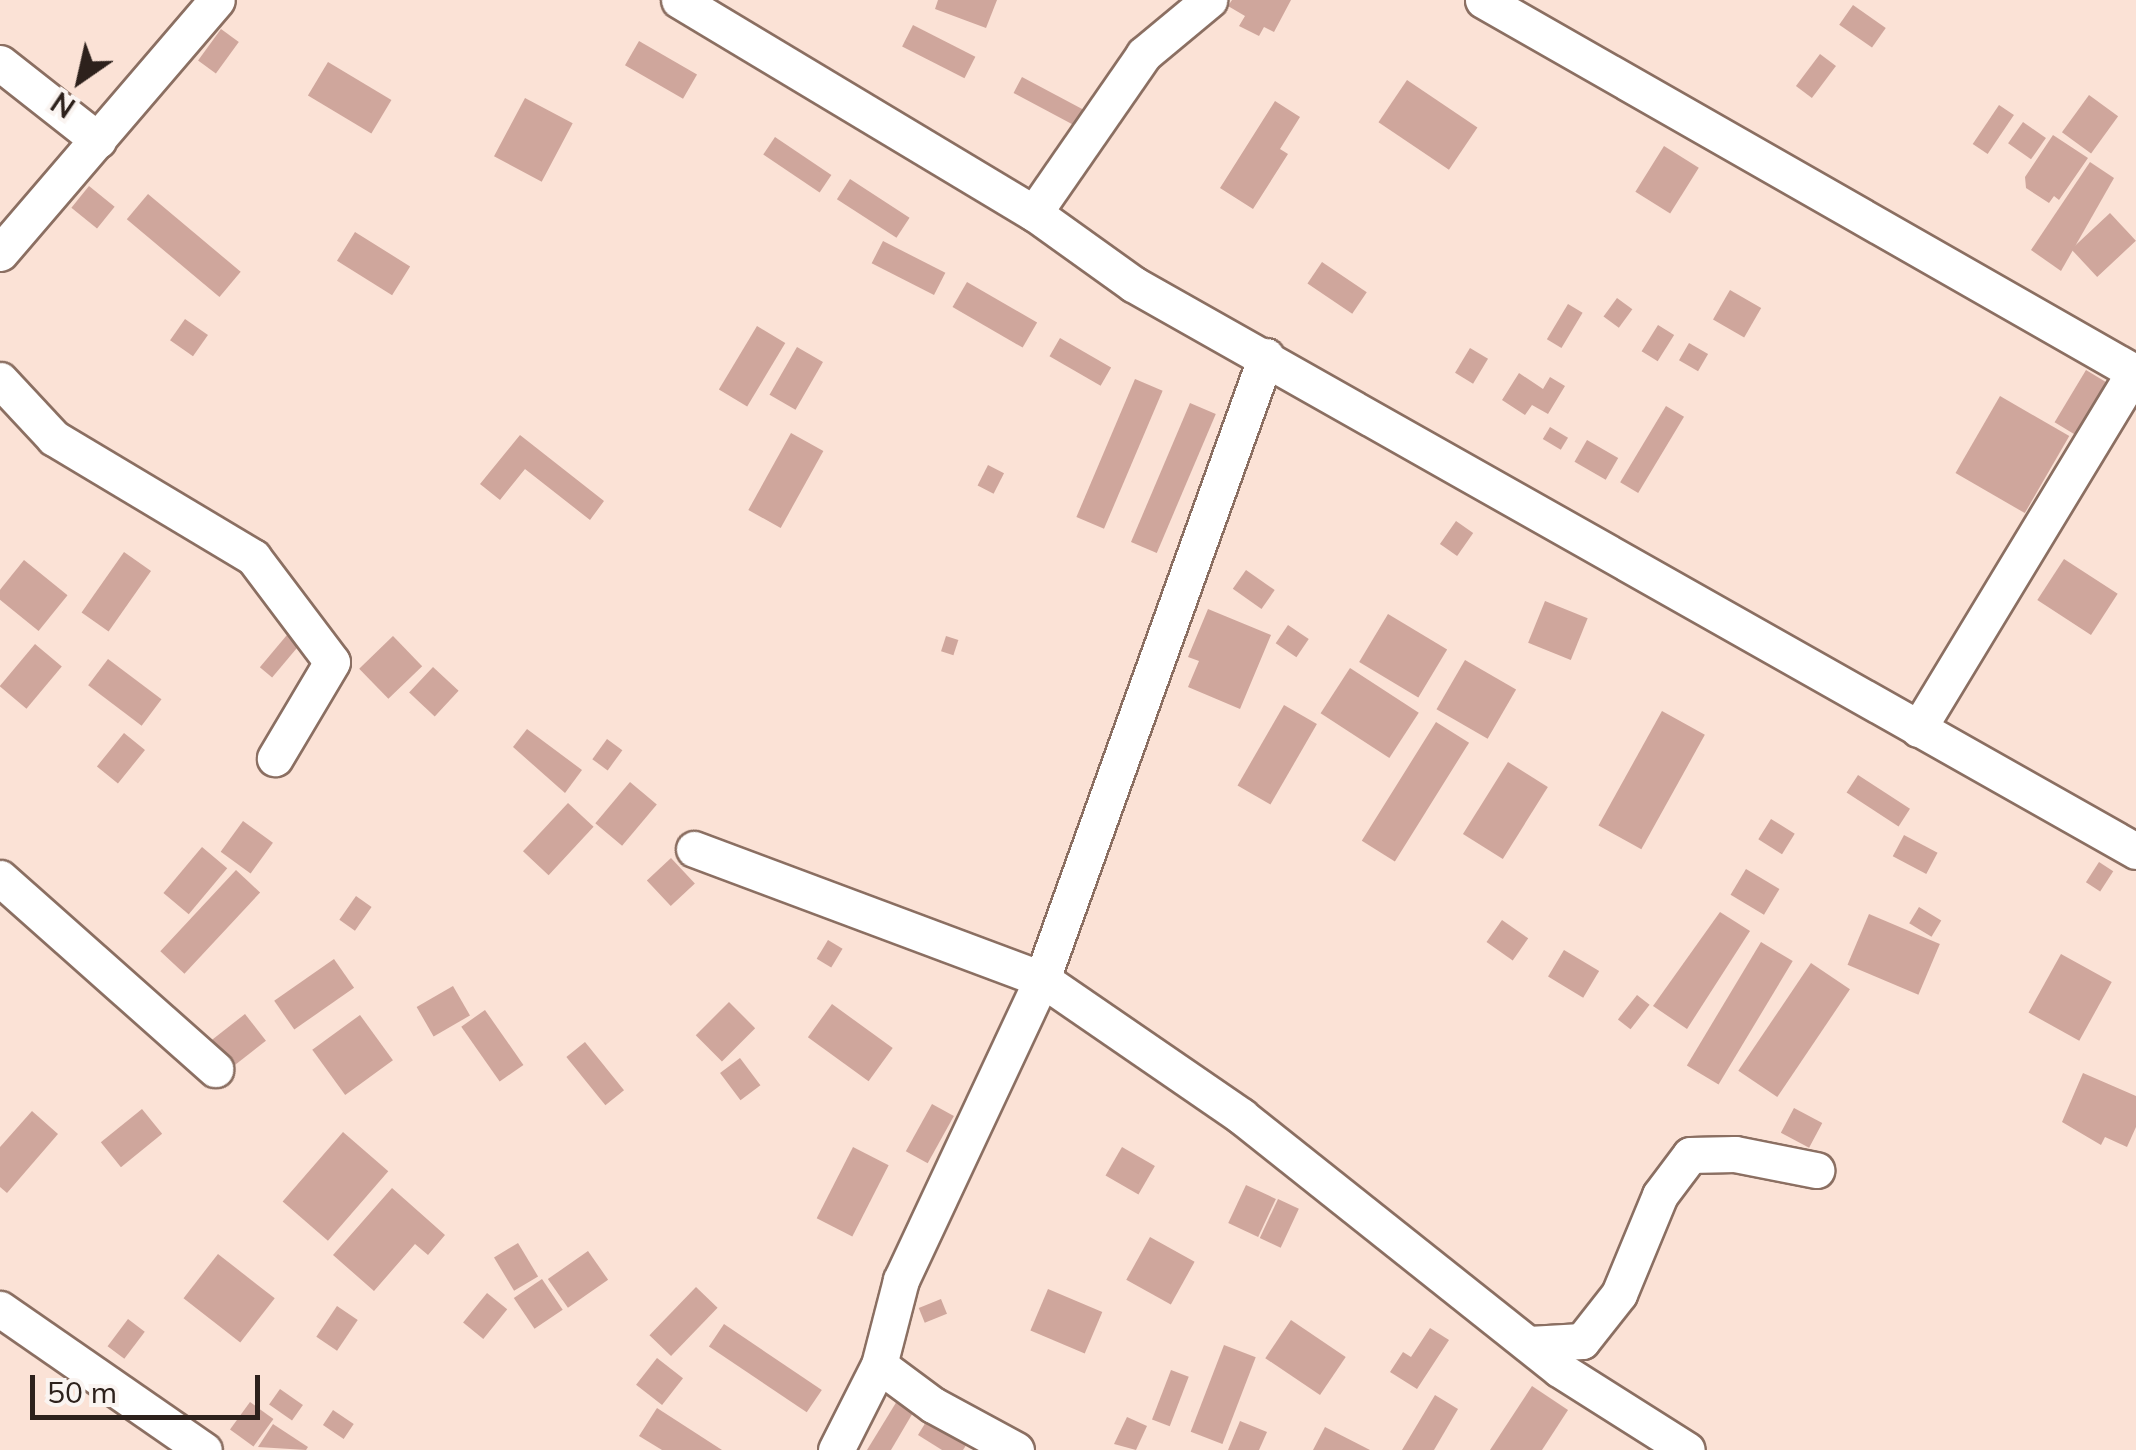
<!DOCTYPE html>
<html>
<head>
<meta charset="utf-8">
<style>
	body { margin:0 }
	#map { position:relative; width:2136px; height:1450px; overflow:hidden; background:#fbe2d6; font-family:Mulish,sans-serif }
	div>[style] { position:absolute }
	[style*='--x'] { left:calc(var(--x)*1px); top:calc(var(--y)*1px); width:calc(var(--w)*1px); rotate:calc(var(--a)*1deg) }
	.building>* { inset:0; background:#cfa69c; transform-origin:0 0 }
	.roads { filter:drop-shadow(2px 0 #8b6f62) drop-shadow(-2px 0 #8b6f62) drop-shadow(0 2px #8b6f62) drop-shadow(0 -2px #8b6f62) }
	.minor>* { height:35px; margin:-17.5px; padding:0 17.5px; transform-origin:17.5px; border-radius:17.5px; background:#fff }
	span { translate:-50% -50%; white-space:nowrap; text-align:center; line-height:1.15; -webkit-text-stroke:8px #faf4f1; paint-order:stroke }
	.north { position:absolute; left:30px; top:30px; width:100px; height:100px; -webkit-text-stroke:8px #faf4f1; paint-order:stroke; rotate:214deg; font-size:28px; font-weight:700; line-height:40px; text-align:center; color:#2d211c }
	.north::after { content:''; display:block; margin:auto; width:35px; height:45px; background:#2d211c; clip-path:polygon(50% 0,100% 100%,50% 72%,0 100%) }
	.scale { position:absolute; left:30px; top:1375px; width:230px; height:45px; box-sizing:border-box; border:5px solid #2d211c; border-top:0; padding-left:12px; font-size:30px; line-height:35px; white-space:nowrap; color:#2d211c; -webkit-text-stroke:8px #faf4f1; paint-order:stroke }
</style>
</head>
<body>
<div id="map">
	<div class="building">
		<div style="clip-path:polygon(938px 0,997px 0,986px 28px,935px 9px)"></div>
		<div style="clip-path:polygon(1232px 0,1291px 0,1274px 32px,1264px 27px,1259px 36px,1239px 26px,1245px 16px,1228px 6px)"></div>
		<div style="left:1853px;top:5px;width:40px;height:24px;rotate:35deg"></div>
		<div style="left:913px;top:25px;width:70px;height:24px;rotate:27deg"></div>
		<div style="left:221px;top:29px;width:22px;height:39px;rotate:36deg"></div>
		<div style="left:639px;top:41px;width:67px;height:28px;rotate:30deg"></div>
		<div style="left:1820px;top:54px;width:20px;height:40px;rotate:37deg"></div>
		<div style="left:328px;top:62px;width:74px;height:39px;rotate:31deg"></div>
		<div style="left:1022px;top:77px;width:74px;height:18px;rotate:28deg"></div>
		<div style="left:1407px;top:80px;width:85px;height:51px;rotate:34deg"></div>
		<div style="left:2089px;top:95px;width:36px;height:46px;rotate:36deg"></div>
		<div style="left:525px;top:98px;width:54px;height:66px;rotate:28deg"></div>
		<div style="clip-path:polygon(1275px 101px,1300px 117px,1280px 149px,1288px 154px,1253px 209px,1220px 188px)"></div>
		<div style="left:1999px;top:105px;width:18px;height:47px;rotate:34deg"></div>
		<div style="left:2023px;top:122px;width:28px;height:26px;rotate:35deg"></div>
		<div style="clip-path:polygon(2053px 135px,2088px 158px,2059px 200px,2054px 196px,2049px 203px,2026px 188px,2025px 177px)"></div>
		<div style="left:775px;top:137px;width:68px;height:21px;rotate:34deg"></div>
		<div style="left:1664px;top:146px;width:41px;height:54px;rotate:32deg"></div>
		<div style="clip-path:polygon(2090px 162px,2114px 178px,2061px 271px,2031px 250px)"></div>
		<div style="left:850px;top:179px;width:71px;height:24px;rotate:33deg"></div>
		<div style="left:89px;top:186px;width:33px;height:28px;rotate:39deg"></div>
		<div style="left:148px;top:194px;width:121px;height:33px;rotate:40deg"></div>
		<div style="left:2110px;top:213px;width:38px;height:53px;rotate:47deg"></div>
		<div style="left:355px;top:232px;width:65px;height:34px;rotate:32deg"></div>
		<div style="left:883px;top:241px;width:70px;height:25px;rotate:27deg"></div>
		<div style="left:1322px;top:262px;width:54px;height:26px;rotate:34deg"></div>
		<div style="left:967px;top:282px;width:81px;height:29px;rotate:30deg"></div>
		<div style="left:1730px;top:290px;width:36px;height:34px;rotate:30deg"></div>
		<div style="left:1617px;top:298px;width:19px;height:23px;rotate:36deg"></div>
		<div style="left:1568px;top:304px;width:17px;height:41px;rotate:31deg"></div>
		<div style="left:185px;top:319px;width:28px;height:26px;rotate:35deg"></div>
		<div style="left:1658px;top:325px;width:19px;height:31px;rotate:32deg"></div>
		<div style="left:757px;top:326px;width:33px;height:74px;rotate:31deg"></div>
		<div style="left:1060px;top:338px;width:59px;height:21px;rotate:30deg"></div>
		<div style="left:1689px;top:343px;width:22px;height:20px;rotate:30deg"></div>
		<div style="left:797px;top:347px;width:30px;height:55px;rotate:30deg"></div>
		<div style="left:1470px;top:348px;width:21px;height:29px;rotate:31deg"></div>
		<div style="left:2086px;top:370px;width:26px;height:61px;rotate:31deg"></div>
		<div style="clip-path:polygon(1519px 373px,1543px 389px,1550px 377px,1565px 386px,1548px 414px,1532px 405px,1525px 415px,1502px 400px)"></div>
		<div style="left:1135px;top:379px;width:30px;height:150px;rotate:23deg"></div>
		<div style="left:2000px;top:396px;width:80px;height:89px;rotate:30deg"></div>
		<div style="left:1190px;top:403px;width:28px;height:151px;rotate:23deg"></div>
		<div style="left:1666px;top:406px;width:21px;height:89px;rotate:31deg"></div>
		<div style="left:1550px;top:427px;width:21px;height:14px;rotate:31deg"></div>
		<div style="left:791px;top:433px;width:37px;height:88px;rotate:29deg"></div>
		<div style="clip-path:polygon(520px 435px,604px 501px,590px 520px,525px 469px,500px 500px,480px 484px)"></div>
		<div style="left:1587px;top:440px;width:36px;height:25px;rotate:30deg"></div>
		<div style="left:988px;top:465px;width:18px;height:23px;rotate:27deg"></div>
		<div style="left:1456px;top:521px;width:21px;height:28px;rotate:35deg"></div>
		<div style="left:124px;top:552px;width:33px;height:74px;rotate:35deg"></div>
		<div style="left:2064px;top:559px;width:64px;height:49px;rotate:33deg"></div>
		<div style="left:24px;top:560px;width:56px;height:46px;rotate:39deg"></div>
		<div style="left:1246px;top:570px;width:35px;height:23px;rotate:35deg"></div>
		<div style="left:1545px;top:601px;width:46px;height:45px;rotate:22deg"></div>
		<div style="clip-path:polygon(1208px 609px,1271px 635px,1240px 709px,1188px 687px,1199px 661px,1188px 657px)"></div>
		<div style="left:1388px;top:614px;width:69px;height:56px;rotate:31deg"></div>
		<div style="left:1288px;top:625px;width:25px;height:22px;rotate:34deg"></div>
		<div style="left:292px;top:629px;width:16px;height:50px;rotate:40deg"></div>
		<div style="left:393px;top:636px;width:42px;height:47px;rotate:46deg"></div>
		<div style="left:946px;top:636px;width:13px;height:16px;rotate:18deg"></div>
		<div style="left:35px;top:644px;width:35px;height:55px;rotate:40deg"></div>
		<div style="left:108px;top:659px;width:67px;height:33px;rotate:37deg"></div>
		<div style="left:1465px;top:660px;width:59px;height:57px;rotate:30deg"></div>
		<div style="left:433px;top:667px;width:35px;height:35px;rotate:43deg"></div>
		<div style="left:1350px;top:668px;width:82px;height:54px;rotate:33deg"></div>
		<div style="left:1284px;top:705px;width:38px;height:93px;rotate:30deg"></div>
		<div style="left:1662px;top:711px;width:49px;height:131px;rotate:29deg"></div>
		<div style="left:1436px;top:722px;width:39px;height:140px;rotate:32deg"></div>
		<div style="clip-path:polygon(527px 729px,582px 770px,565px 793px,513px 747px)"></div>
		<div style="left:124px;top:733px;width:27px;height:43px;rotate:39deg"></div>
		<div style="left:607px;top:739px;width:19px;height:25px;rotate:36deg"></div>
		<div style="left:1508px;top:762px;width:47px;height:85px;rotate:32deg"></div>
		<div style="left:1858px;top:775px;width:62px;height:21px;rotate:33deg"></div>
		<div style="left:630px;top:782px;width:35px;height:54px;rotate:40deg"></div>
		<div style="left:568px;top:803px;width:35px;height:66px;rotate:43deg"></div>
		<div style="left:1771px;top:819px;width:28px;height:24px;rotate:32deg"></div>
		<div style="left:243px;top:821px;width:37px;height:38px;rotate:36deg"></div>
		<div style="left:1904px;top:835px;width:38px;height:24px;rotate:28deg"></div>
		<div style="left:202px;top:847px;width:33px;height:60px;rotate:40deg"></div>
		<div style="left:671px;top:858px;width:35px;height:33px;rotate:47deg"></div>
		<div style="left:2099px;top:862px;width:17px;height:24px;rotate:33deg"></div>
		<div style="left:1746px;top:869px;width:39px;height:30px;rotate:31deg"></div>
		<div style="left:236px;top:870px;width:33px;height:111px;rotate:43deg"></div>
		<div style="left:356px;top:896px;width:19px;height:29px;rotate:35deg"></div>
		<div style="left:1919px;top:907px;width:26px;height:19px;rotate:31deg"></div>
		<div style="clip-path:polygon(1720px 912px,1750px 931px,1687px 1029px,1653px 1006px)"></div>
		<div style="left:1869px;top:914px;width:77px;height:55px;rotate:23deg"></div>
		<div style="left:1502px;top:920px;width:32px;height:27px;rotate:35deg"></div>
		<div style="left:828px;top:940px;width:17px;height:22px;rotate:31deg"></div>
		<div style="left:1761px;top:942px;width:37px;height:144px;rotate:31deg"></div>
		<div style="left:1564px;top:950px;width:41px;height:31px;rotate:31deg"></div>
		<div style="left:2061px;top:954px;width:58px;height:67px;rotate:29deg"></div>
		<div style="left:334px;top:959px;width:35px;height:73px;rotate:55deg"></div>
		<div style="left:1811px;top:963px;width:47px;height:130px;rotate:34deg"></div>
		<div style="left:453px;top:986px;width:34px;height:42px;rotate:60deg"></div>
		<div style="left:1637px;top:995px;width:16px;height:31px;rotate:38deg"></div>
		<div style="left:729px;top:1002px;width:37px;height:47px;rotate:45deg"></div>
		<div style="left:832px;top:1004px;width:75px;height:41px;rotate:36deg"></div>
		<div style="left:485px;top:1010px;width:67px;height:29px;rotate:55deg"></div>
		<div style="left:245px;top:1014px;width:34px;height:45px;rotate:52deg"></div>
		<div style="left:360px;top:1015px;width:56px;height:59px;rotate:54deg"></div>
		<div style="left:585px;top:1042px;width:62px;height:24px;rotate:51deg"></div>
		<div style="left:740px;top:1058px;width:34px;height:25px;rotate:53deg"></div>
		<div style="clip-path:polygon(2083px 1073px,2136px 1096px,2136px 1127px,2127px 1147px,2105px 1137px,2101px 1145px,2062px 1122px)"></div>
		<div style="left:932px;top:1104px;width:25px;height:54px;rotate:29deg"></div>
		<div style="left:1794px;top:1108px;width:32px;height:28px;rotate:28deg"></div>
		<div style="left:142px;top:1109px;width:32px;height:53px;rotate:51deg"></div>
		<div style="clip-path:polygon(32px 1111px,58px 1134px,7px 1193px,0 1187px,0 1147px)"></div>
		<div style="left:343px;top:1132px;width:60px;height:92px;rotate:41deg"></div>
		<div style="left:853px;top:1147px;width:40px;height:80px;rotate:27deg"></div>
		<div style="left:1122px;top:1147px;width:38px;height:33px;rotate:30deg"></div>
		<div style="left:1246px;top:1185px;width:33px;height:42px;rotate:25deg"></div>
		<div style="clip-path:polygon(392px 1188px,445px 1235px,428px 1255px,415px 1244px,374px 1291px,333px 1255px)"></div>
		<div style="left:1278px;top:1199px;width:23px;height:43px;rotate:25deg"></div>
		<div style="left:1150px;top:1237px;width:51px;height:49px;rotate:29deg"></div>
		<div style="left:518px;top:1243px;width:39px;height:28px;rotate:59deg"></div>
		<div style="left:588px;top:1251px;width:35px;height:49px;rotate:55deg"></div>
		<div style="left:218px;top:1254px;width:72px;height:56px;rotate:38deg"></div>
		<div style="left:542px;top:1279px;width:37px;height:34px;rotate:56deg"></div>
		<div style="left:696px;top:1287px;width:30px;height:67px;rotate:44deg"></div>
		<div style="left:1048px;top:1289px;width:59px;height:45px;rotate:23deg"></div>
		<div style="left:487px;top:1293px;width:26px;height:38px;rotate:39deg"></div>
		<div style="left:941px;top:1299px;width:16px;height:24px;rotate:68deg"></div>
		<div style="left:337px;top:1306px;width:25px;height:37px;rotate:34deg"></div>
		<div style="left:128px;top:1319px;width:21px;height:34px;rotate:37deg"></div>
		<div style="left:1291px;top:1320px;width:66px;height:46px;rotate:34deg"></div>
		<div style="left:724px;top:1324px;width:118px;height:27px;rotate:34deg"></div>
		<div style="clip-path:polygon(1430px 1328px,1449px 1340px,1417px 1389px,1390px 1372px,1403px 1352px,1411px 1357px)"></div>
		<div style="left:1224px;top:1345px;width:34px;height:93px;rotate:21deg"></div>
		<div style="left:657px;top:1358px;width:33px;height:34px;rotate:38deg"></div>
		<div style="left:1171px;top:1370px;width:19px;height:53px;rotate:21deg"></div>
		<div style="clip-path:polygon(1532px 1386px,1568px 1410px,1542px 1450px,1490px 1450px)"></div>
		<div style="left:280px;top:1389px;width:28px;height:19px;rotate:35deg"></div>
		<div style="clip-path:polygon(1435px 1395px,1458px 1409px,1434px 1450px,1402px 1450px)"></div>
		<div style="clip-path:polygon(897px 1401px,914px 1411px,891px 1450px,867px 1450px)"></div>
		<div style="left:250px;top:1402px;width:29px;height:34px;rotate:36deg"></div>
		<div style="clip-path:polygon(657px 1408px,722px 1450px,662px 1450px,639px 1436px)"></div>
		<div style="left:333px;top:1410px;width:25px;height:18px;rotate:34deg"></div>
		<div style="clip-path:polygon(932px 1412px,972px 1436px,963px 1450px,942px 1450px,918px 1435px)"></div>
		<div style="clip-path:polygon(1127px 1417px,1147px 1426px,1136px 1450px,1114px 1444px)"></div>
		<div style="clip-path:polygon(1240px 1421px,1267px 1432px,1259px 1450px,1228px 1450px)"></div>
		<div style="clip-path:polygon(273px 1424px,308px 1447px,306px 1450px,258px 1447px)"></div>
		<div style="clip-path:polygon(1325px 1427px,1370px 1450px,1313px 1450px)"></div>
	</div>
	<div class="roads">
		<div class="minor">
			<div style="--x:679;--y:0;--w:414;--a:31"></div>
			<div style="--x:1034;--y:213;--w:122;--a:35.6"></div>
			<div style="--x:1133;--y:284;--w:1152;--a:29.48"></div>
			<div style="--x:1483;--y:0;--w:752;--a:29.74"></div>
			<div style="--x:0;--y:63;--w:125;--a:38.2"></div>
			<div style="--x:1034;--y:213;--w:193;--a:-55.3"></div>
			<div style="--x:1144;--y:54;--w:85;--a:-39.7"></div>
			<div style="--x:0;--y:253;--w:333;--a:-49.4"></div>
			<div style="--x:0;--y:380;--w:79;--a:47"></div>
			<div style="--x:54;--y:438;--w:232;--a:30.9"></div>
			<div style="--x:253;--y:557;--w:131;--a:53"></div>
			<div style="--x:332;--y:662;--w:112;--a:120.7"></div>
			<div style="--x:1918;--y:729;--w:417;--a:-58.8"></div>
			<div style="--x:694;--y:849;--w:371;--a:20.5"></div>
			<div style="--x:1042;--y:979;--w:242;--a:34.5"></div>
			<div style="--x:1241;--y:1116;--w:406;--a:38.5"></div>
			<div style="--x:1559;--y:1369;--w:151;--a:32.3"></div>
			<div style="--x:0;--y:878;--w:288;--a:41.6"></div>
			<div style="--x:0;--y:1309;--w:248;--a:34.7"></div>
			<div style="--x:1529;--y:1344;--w:53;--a:-3.2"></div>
			<div style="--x:1582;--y:1341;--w:60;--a:-51.8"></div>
			<div style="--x:1619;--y:1294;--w:107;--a:-67.5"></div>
			<div style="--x:1660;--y:1195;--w:50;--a:-53.1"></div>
			<div style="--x:1690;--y:1155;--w:45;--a:-1.3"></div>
			<div style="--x:1735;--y:1154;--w:83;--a:11.2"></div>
			<div style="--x:836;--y:1450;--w:95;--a:-63.2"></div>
			<div style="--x:1016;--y:1450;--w:94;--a:-151.5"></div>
			<div style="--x:933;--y:1405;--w:67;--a:-143.5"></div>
			<div style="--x:879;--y:1365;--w:88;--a:-75.5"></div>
			<div style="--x:901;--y:1280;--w:332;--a:-64.9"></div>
			<div style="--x:1042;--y:979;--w:662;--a:-70.22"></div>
		</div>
	</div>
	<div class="north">N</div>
	<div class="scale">50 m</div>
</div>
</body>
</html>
